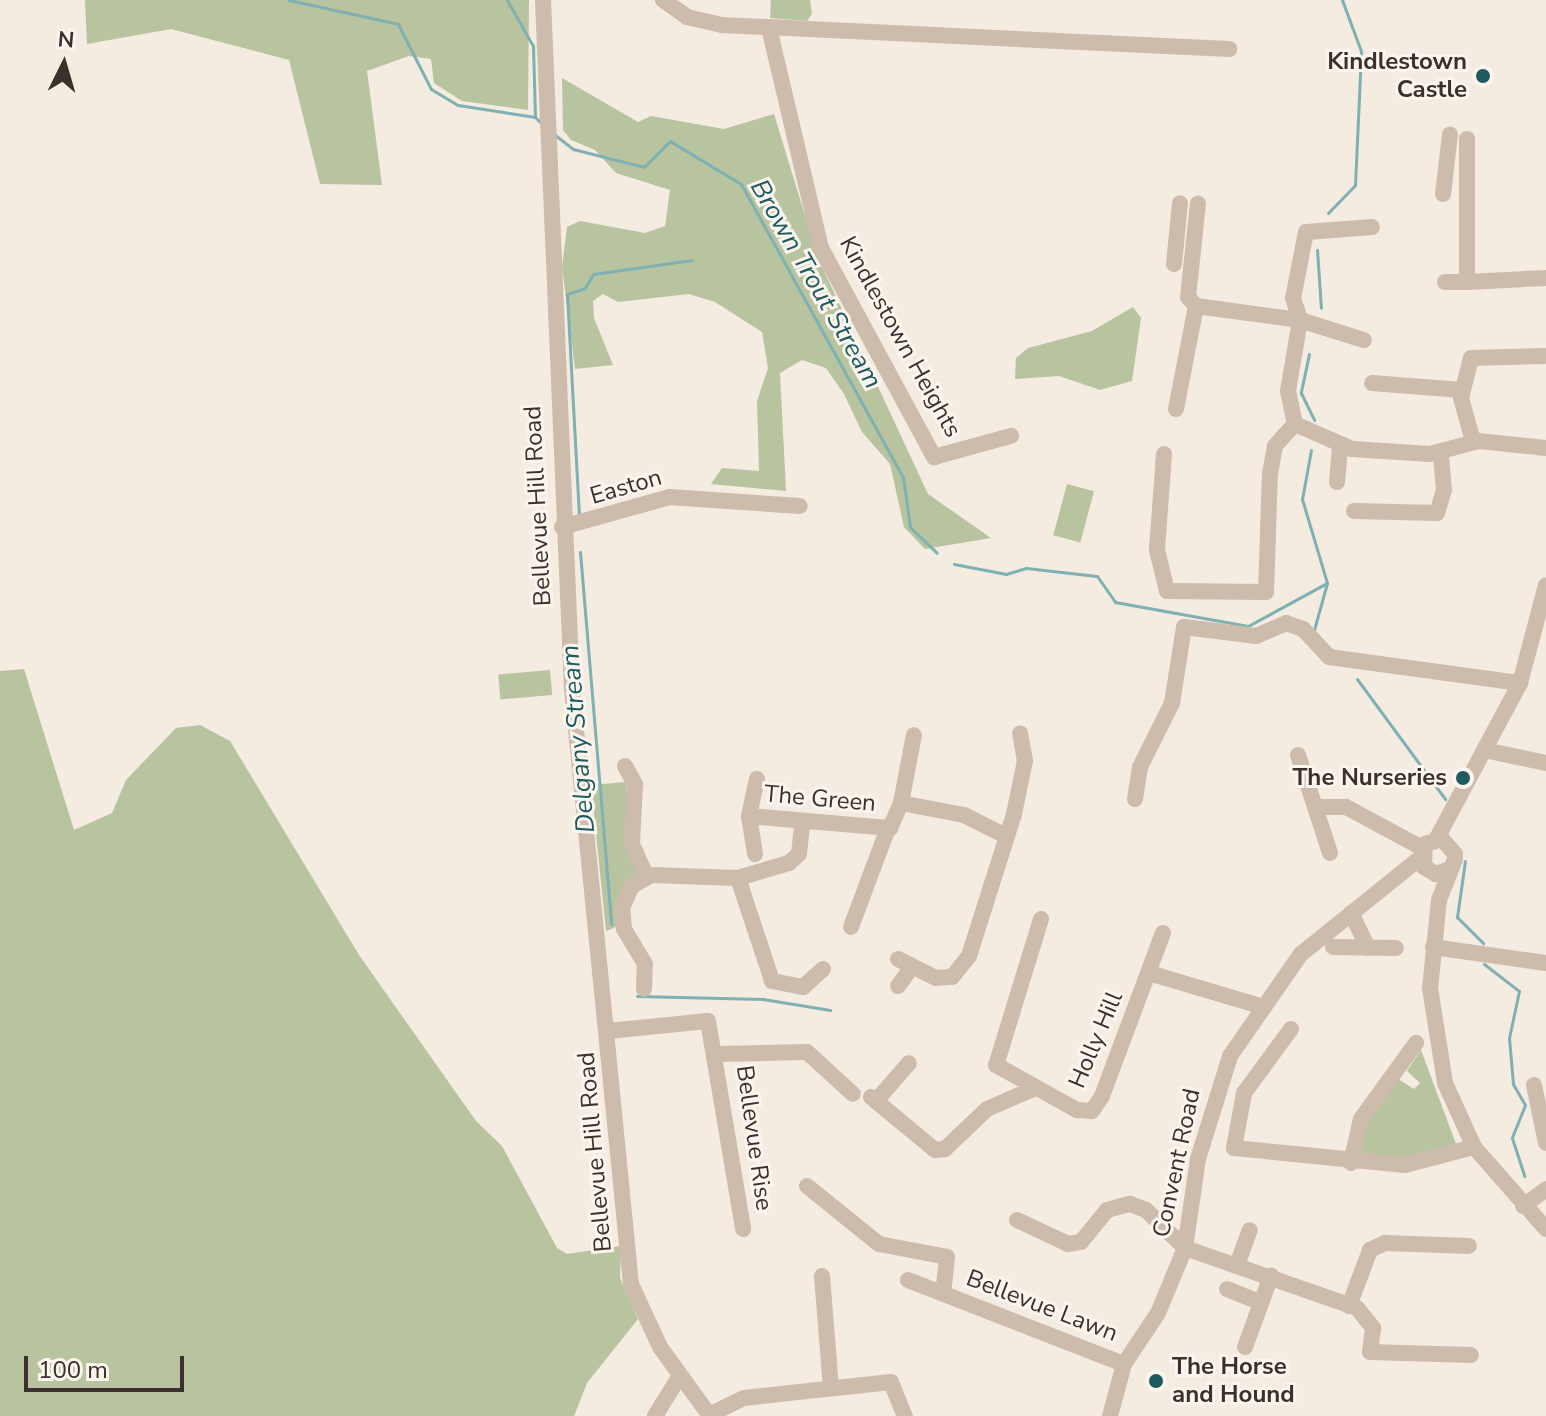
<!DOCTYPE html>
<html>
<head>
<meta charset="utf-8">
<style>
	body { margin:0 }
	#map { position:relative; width:1546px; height:1416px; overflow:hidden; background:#f4ebe1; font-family:"Nunito Sans",sans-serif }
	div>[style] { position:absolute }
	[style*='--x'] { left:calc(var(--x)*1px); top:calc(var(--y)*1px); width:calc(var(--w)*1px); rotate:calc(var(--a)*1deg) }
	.green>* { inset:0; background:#b8c4a0; transform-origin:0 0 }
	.stream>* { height:3px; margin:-1.5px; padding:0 1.5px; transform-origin:1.5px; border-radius:1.5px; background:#7fb0b2 }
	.minor>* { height:16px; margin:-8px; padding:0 8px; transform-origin:8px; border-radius:8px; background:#cdbbac }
	.dots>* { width:22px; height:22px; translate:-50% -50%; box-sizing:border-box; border:4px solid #fbf5ee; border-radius:50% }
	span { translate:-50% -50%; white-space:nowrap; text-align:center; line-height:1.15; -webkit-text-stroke:6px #fbf5ee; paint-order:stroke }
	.poi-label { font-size:24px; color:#3b302b; font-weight:700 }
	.right { translate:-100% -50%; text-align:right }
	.left { translate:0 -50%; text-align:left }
	.street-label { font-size:24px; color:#3b302b }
	.water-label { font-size:26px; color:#1f5a5e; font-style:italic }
	.north { position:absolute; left:24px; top:24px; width:80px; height:80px; -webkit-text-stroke:6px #fbf5ee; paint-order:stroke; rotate:5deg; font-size:22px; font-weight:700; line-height:32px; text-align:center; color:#3b302b }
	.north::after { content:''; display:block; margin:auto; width:28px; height:36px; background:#3b302b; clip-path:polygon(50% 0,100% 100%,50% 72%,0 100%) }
	.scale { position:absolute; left:24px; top:1356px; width:160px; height:36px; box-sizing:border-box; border:4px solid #3b302b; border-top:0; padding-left:10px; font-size:24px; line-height:28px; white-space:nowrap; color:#3b302b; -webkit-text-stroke:6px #fbf5ee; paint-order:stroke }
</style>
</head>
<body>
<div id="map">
	<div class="green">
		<div style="clip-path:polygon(85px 0,529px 0,528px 110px,462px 101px,434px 83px,431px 59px,409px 56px,367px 71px,382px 185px,320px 184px,289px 60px,171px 29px,87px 44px)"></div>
		<div style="clip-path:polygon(771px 0,810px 0,812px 14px,807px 21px,770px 18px)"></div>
		<div style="clip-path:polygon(562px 78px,638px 122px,651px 116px,724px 129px,774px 114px,818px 258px,928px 494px,991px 538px,925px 549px,904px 527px,890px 464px,862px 432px,844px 394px,826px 368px,802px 360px,780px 373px,786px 491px,711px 484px,722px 468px,759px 471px,757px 401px,768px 368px,762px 332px,715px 302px,689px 294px,618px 302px,603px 294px,593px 301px,594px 318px,613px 365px,575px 369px,562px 267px,567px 227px,580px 221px,645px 233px,665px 226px,670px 190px,616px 173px,595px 150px,571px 140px,563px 130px)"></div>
		<div style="clip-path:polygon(1133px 307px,1141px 318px,1132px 381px,1100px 390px,1059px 376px,1015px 379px,1016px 358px,1028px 348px,1092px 331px)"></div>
		<div style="left:1067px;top:484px;width:28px;height:53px;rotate:15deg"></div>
		<div style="clip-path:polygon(24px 669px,74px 830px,112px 813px,126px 780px,176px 728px,200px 725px,230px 741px,359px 955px,476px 1121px,502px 1146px,557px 1248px,567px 1254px,621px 1246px,620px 1278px,638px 1319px,587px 1383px,574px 1416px,0 1416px,0 671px)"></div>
		<div style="left:550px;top:670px;width:25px;height:52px;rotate:85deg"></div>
		<div style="clip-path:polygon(626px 782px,638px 876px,621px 891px,616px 927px,606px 931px,591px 785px)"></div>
		<div style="clip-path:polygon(1421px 1050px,1456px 1144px,1414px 1159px,1358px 1159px,1357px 1139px,1398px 1079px,1414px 1089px,1420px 1083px,1407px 1071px)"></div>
	</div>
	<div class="stream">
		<div style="--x:289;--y:0;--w:112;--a:12.4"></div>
		<div style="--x:398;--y:24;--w:73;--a:63.1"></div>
		<div style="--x:431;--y:89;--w:31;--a:31"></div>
		<div style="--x:458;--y:105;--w:78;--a:8.9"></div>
		<div style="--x:507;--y:0;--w:53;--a:60.5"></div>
		<div style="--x:533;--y:46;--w:71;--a:88.4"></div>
		<div style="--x:535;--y:117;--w:11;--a:45"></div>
		<div style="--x:555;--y:135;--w:23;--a:38"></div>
		<div style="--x:573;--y:149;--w:73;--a:14.2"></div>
		<div style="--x:644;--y:167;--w:37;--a:-45"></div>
		<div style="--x:670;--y:141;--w:83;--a:31.2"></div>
		<div style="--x:741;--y:184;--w:335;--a:61.1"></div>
		<div style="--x:903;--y:477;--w:50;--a:82"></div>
		<div style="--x:910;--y:527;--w:37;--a:44"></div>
		<div style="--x:1328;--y:213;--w:39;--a:-46"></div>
		<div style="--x:1355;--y:185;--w:134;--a:-87.4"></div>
		<div style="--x:1361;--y:51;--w:54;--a:-110.4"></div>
		<div style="--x:1317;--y:250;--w:58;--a:86.1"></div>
		<div style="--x:1309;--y:354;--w:40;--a:102"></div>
		<div style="--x:1301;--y:393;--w:30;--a:64"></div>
		<div style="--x:1311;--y:450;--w:50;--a:100.4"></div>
		<div style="--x:1302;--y:499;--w:88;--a:73.4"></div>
		<div style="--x:1327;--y:583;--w:49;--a:105.5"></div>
		<div style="--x:579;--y:516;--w:222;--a:-93.1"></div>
		<div style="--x:567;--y:294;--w:19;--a:-18"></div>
		<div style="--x:585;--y:288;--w:16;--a:-60"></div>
		<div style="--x:593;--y:274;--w:100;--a:-8"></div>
		<div style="--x:580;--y:552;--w:373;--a:85.2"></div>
		<div style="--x:954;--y:564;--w:53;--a:10.9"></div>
		<div style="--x:1006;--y:574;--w:21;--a:-17"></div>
		<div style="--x:1026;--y:568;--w:71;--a:6.4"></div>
		<div style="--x:1097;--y:576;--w:32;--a:55"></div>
		<div style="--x:1115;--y:602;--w:135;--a:10.2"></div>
		<div style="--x:1248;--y:626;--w:90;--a:-28.6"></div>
		<div style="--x:1357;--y:679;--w:149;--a:53.7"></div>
		<div style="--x:1465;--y:861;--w:57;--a:98.1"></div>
		<div style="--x:1457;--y:917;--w:37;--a:45"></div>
		<div style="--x:1484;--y:964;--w:44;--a:37.6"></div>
		<div style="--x:1519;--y:991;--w:48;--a:102"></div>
		<div style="--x:1509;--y:1038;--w:46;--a:85"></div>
		<div style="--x:1513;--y:1084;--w:24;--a:60"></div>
		<div style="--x:1525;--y:1105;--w:35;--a:112"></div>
		<div style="--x:1512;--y:1138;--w:40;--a:72"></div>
		<div style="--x:637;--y:996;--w:126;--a:1.4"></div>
		<div style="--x:763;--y:999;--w:68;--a:9.3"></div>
	</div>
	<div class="minor">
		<div style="--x:543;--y:0;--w:690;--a:87.59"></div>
		<div style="--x:572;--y:689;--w:598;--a:84.34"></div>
		<div style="--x:631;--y:1284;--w:69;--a:65.3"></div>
		<div style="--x:660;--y:1347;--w:85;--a:54.1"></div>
		<div style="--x:663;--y:0;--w:29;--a:35"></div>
		<div style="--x:687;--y:17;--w:37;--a:13"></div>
		<div style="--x:723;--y:25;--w:507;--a:2.72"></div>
		<div style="--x:769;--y:28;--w:226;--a:76.7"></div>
		<div style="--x:821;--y:248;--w:238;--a:61.6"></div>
		<div style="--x:934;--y:457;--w:80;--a:-15.3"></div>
		<div style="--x:1443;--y:194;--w:60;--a:-83.3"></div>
		<div style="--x:1372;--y:227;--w:66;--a:175.7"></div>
		<div style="--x:1306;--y:232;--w:67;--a:101.1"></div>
		<div style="--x:1293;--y:298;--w:23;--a:72"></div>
		<div style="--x:1300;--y:320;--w:72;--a:99.6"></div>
		<div style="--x:1288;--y:391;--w:34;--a:78"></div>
		<div style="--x:1295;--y:424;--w:62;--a:23.7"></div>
		<div style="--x:1352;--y:449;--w:78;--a:3.7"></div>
		<div style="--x:1430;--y:454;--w:51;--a:-14.9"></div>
		<div style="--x:1479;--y:441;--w:67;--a:6"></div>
		<div style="--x:1174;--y:264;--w:61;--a:-84.4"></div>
		<div style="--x:1445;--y:282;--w:22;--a:0"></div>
		<div style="--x:1467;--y:282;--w:143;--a:-90"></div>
		<div style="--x:1467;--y:282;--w:79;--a:-2.9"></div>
		<div style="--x:1196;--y:306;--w:12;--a:-132"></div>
		<div style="--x:1188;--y:297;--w:94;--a:-83.9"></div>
		<div style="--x:1372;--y:383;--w:90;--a:4.4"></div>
		<div style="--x:1176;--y:409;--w:105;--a:-79"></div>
		<div style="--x:1196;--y:306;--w:105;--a:7.7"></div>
		<div style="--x:1300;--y:320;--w:67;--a:17.4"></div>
		<div style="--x:1473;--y:441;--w:45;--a:-105.6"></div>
		<div style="--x:1461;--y:398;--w:41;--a:-76"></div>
		<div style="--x:1471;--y:358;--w:75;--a:-1.5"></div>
		<div style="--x:1164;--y:454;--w:96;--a:94.2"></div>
		<div style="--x:1157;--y:550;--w:42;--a:76.3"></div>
		<div style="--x:1167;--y:591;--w:99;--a:0.6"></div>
		<div style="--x:1266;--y:592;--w:118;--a:-88.1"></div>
		<div style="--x:1270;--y:474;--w:28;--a:-80"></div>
		<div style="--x:1275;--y:446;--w:30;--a:-48"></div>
		<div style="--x:1337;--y:482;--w:38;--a:-85"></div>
		<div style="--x:1354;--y:511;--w:83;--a:1.4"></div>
		<div style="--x:1437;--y:513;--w:24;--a:-73"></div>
		<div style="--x:1444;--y:490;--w:37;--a:-95"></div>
		<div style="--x:562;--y:527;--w:112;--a:-15.5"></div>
		<div style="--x:670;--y:497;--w:130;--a:4"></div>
		<div style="--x:1489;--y:751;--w:58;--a:11.9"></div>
		<div style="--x:1298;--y:755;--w:103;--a:71.9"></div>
		<div style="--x:625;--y:766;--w:21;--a:61"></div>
		<div style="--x:635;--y:784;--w:60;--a:92.9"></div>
		<div style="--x:632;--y:844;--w:36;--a:66"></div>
		<div style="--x:1135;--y:799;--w:32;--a:-81"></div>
		<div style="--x:1140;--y:767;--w:72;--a:-63.4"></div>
		<div style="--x:1172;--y:703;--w:77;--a:-81"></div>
		<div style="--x:1184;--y:627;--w:73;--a:7.1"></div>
		<div style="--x:1256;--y:636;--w:33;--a:-23"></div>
		<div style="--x:1286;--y:623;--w:18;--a:19"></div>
		<div style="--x:1303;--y:629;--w:38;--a:47"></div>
		<div style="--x:1329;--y:657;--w:193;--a:7.8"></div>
		<div style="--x:901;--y:803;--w:69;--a:-79.2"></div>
		<div style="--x:1315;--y:807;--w:31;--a:0"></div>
		<div style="--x:1346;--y:807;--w:86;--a:28.3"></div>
		<div style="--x:749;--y:816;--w:142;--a:4.9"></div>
		<div style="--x:890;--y:828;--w:27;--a:-66"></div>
		<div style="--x:901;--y:803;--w:64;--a:10.8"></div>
		<div style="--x:964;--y:815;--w:47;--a:26.6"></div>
		<div style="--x:1437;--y:838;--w:176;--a:-61.8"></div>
		<div style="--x:1520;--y:683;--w:101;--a:-75.1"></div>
		<div style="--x:755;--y:854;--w:38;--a:-99"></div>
		<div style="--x:749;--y:816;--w:38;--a:-78"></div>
		<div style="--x:1450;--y:869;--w:15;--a:160"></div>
		<div style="--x:1436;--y:874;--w:14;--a:-150"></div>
		<div style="--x:1424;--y:867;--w:23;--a:-88"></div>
		<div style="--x:1425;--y:844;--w:18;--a:-16"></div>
		<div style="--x:1442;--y:839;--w:20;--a:49"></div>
		<div style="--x:1455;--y:854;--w:5;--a:90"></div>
		<div style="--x:1455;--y:859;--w:44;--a:111.3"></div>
		<div style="--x:1439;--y:900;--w:88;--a:95.8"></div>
		<div style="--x:1430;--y:988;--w:96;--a:81"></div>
		<div style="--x:1445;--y:1083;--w:70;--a:65.6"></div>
		<div style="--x:1474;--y:1147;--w:109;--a:48.7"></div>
		<div style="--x:738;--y:878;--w:53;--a:-16.4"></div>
		<div style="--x:789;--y:863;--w:13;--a:-42"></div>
		<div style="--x:799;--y:854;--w:29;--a:-84"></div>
		<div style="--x:1351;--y:913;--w:39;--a:64"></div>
		<div style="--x:1041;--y:919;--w:153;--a:107.1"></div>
		<div style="--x:996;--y:1065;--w:93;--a:29.1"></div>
		<div style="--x:1077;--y:1110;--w:15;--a:4"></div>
		<div style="--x:1092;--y:1111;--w:18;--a:-56"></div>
		<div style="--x:1102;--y:1096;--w:174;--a:-69.5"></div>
		<div style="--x:851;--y:927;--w:106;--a:-69.5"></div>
		<div style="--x:1333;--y:947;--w:63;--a:0.9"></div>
		<div style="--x:1433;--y:947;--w:114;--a:8.1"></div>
		<div style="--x:898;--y:959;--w:42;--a:26.6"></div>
		<div style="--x:936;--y:978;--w:16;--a:-4"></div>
		<div style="--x:952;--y:977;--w:27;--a:-51"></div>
		<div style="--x:969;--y:956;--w:149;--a:-72.4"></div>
		<div style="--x:1014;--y:814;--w:54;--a:-78.3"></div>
		<div style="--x:1025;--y:761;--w:28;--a:-100"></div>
		<div style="--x:1149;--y:973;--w:120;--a:16.5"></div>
		<div style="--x:898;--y:986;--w:22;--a:-54"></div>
		<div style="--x:644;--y:989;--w:25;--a:-88"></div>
		<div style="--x:645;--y:964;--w:41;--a:-121"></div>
		<div style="--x:624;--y:929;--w:21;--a:-95"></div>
		<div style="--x:622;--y:908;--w:24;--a:-66"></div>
		<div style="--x:632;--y:886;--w:22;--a:-30"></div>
		<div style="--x:651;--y:875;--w:87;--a:2"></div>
		<div style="--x:738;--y:878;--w:108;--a:71.7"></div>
		<div style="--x:772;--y:981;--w:32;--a:11"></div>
		<div style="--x:803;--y:987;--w:27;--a:-42"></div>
		<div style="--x:1291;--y:1029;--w:79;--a:126.3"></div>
		<div style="--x:1244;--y:1093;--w:56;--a:100.3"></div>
		<div style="--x:1234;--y:1148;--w:172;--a:5.7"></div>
		<div style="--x:1405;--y:1165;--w:71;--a:-14.6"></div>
		<div style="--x:608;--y:1031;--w:100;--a:-5.7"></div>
		<div style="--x:708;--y:1021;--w:211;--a:80.4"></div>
		<div style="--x:717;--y:1054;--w:90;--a:-1.3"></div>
		<div style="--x:807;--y:1052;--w:62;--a:42.4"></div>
		<div style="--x:1534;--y:1085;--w:59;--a:78.3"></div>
		<div style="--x:871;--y:1097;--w:83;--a:39.6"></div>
		<div style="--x:935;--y:1150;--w:10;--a:-6"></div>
		<div style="--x:945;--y:1149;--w:58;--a:-43.6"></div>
		<div style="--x:987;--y:1109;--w:50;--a:-23.5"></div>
		<div style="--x:876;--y:1101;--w:50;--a:-49"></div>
		<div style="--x:1351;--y:1163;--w:45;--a:-77.2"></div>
		<div style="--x:1361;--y:1119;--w:94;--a:-54.1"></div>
		<div style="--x:807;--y:1186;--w:92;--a:38.9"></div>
		<div style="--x:879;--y:1244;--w:69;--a:10.8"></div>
		<div style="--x:947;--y:1257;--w:36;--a:96"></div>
		<div style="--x:1523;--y:1206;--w:29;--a:-36"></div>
		<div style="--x:1017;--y:1220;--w:56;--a:25.2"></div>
		<div style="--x:1068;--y:1244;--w:13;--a:-9"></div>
		<div style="--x:1081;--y:1242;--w:41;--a:-50.9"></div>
		<div style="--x:1107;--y:1210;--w:24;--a:-15"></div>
		<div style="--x:1130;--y:1204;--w:17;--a:21"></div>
		<div style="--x:1146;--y:1210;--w:54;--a:44.3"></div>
		<div style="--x:1185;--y:1248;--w:182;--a:19.2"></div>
		<div style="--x:1357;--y:1308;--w:26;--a:51"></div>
		<div style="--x:1373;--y:1328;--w:24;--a:97"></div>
		<div style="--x:1370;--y:1352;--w:101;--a:1.7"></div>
		<div style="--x:1237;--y:1265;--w:37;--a:-70"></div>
		<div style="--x:822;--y:1276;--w:112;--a:85.4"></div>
		<div style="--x:908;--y:1280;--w:232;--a:21.3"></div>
		<div style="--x:1227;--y:1289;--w:37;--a:22"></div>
		<div style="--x:1349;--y:1306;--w:60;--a:-69.4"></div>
		<div style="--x:1370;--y:1250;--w:17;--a:-25"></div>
		<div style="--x:1385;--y:1243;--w:84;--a:2"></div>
		<div style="--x:1245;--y:1347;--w:76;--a:-69.9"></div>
		<div style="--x:709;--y:1415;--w:39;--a:-26"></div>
		<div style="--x:744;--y:1398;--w:148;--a:-6.2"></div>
		<div style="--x:891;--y:1382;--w:37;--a:68"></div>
		<div style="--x:655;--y:1416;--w:46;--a:-58.4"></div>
		<div style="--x:1110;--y:1416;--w:54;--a:-74.9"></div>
		<div style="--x:1124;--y:1364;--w:61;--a:-56.3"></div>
		<div style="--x:1158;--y:1313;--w:70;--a:-67.4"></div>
		<div style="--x:1185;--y:1248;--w:90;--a:-81.7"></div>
		<div style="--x:1198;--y:1159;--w:108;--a:-72.7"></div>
		<div style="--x:1230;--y:1056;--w:124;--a:-55.2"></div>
		<div style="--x:1301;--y:954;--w:153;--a:-38.9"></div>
	</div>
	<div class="dots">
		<div style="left:1483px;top:76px;background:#1f5a5e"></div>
		<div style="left:1463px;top:778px;background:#1f5a5e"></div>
		<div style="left:1156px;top:1381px;background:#1f5a5e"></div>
	</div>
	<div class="poi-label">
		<span class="right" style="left:1467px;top:76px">Kindlestown<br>Castle</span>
		<span class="right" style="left:1447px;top:778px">The Nurseries</span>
		<span class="left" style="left:1172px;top:1381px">The Horse<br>and Hound</span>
	</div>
	<div class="street-label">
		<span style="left:900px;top:337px;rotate:61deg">Kindlestown Heights</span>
		<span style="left:626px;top:487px;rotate:-16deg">Easton</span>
		<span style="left:538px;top:506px;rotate:-93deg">Bellevue Hill Road</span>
		<span style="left:820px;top:799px;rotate:5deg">The Green</span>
		<span style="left:1096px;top:1040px;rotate:-67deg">Holly Hill</span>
		<span style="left:754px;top:1138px;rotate:82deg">Bellevue Rise</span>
		<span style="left:595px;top:1152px;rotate:-95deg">Bellevue Hill Road</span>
		<span style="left:1177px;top:1163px;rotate:-78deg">Convent Road</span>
		<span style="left:1042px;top:1306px;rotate:21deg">Bellevue Lawn</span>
	</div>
	<div class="water-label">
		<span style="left:816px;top:284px;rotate:60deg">Brown Trout Stream</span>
		<span style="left:578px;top:739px;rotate:-95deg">Delgany Stream</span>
	</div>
	<div class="north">N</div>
	<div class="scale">100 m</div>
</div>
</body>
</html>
